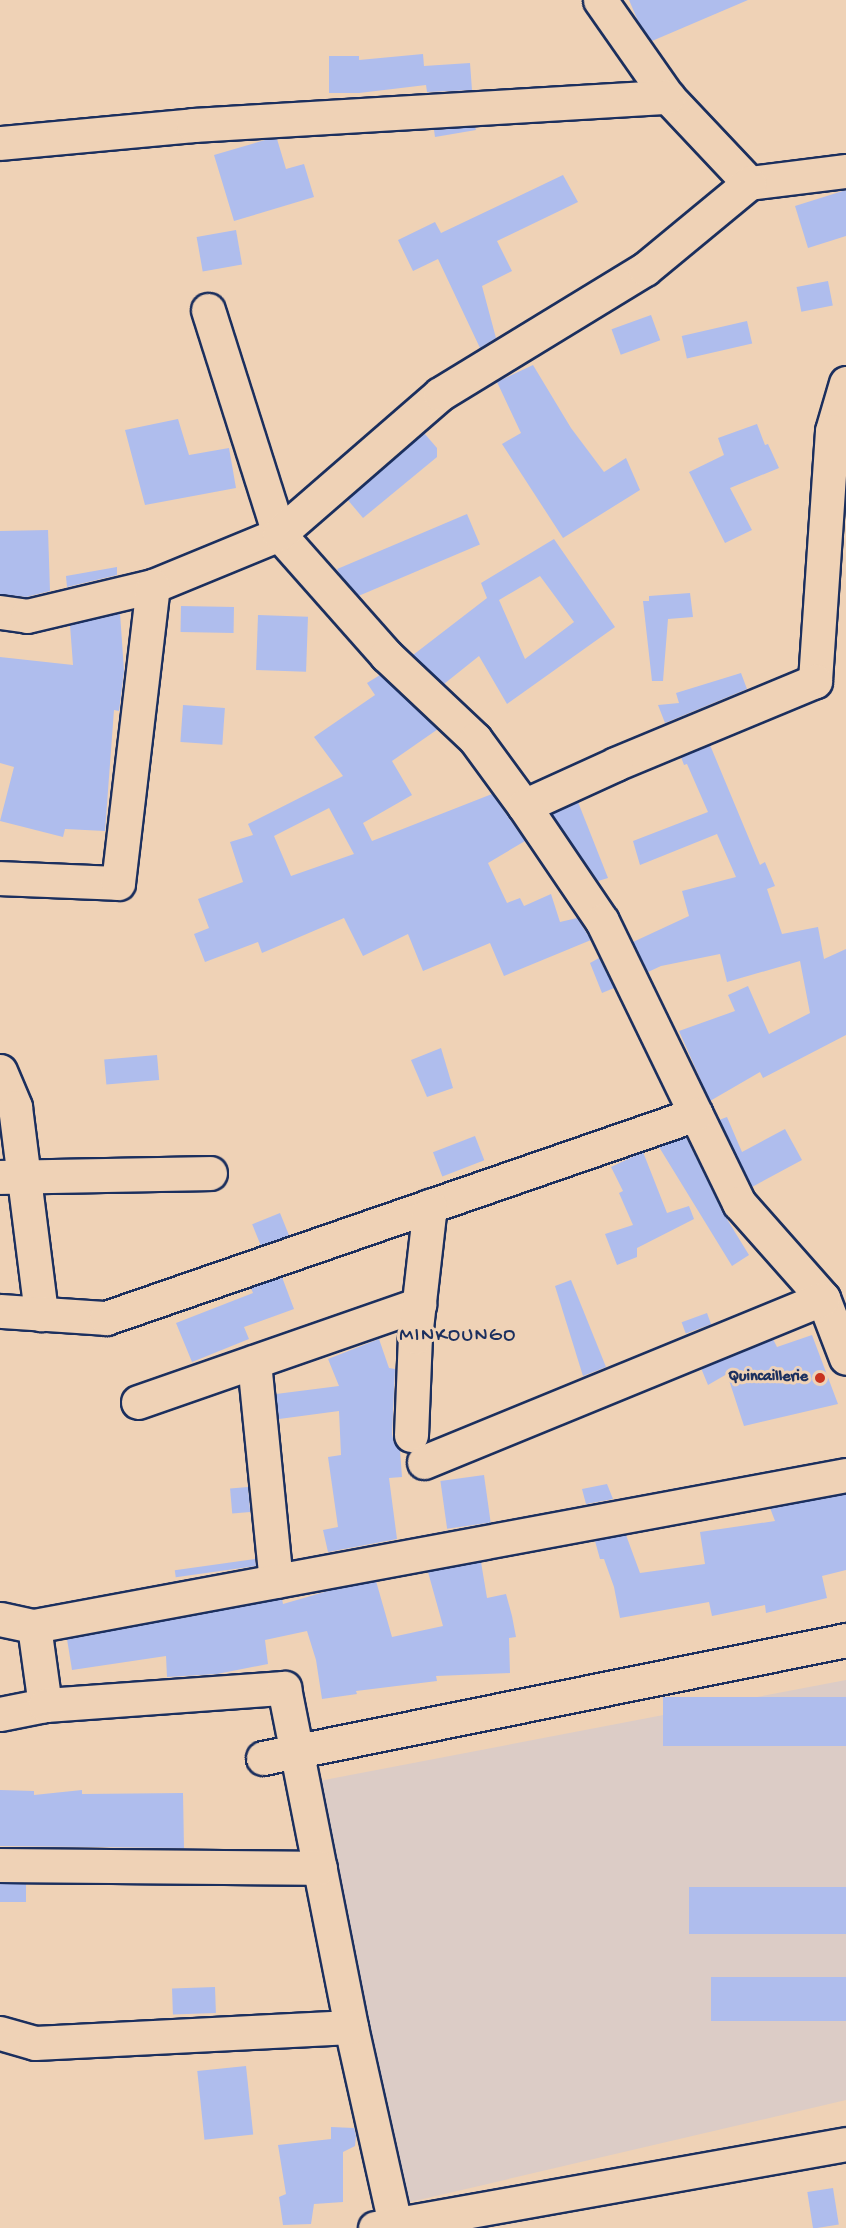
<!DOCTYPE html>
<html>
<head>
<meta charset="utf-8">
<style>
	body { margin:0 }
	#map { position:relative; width:846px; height:2228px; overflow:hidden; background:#efd2b6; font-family:"Gochi Hand",sans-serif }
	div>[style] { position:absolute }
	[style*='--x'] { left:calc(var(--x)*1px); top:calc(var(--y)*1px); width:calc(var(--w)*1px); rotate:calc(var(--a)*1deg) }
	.built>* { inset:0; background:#dcccc6 }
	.building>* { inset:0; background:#afbded; transform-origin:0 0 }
	.roads { filter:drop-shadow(2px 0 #1b2f5e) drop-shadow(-2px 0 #1b2f5e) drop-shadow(0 2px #1b2f5e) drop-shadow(0 -2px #1b2f5e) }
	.minor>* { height:33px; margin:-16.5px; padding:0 16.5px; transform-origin:16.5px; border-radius:16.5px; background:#efd2b6 }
	.dots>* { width:16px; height:16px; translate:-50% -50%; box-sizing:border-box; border:3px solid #efd2b6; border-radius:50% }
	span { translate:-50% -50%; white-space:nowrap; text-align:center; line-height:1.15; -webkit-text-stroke:6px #efd2b6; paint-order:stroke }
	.poi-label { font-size:16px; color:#1b2f5e; font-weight:700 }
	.right { translate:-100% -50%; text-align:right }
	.quarter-label { font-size:20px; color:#1b2f5e; letter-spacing:1.5px }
</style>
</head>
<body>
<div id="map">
	<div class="built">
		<div style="clip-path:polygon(846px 1680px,846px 2100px,406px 2203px,319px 1781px)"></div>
	</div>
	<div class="building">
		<div style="clip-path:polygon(629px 0,748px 0,652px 41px,638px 21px)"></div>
		<div style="clip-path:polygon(423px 54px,424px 66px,470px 63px,472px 90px,427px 92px,426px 85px,359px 93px,329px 93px,329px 56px,359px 56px,359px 60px)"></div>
		<div style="clip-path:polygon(475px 127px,476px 130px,435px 137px,434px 130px)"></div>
		<div style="clip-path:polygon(277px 139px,286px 169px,304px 164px,314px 197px,234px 221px,214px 155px,265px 140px)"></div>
		<div style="clip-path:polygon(563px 175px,578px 202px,497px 241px,512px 271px,482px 286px,496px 338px,480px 348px,438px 259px,413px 271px,398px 240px,435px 222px,441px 233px)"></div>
		<div style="clip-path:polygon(846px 190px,846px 236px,808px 248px,795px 206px)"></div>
		<div style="left:236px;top:230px;width:35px;height:40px;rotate:80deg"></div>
		<div style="left:828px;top:281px;width:25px;height:32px;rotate:79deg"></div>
		<div style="left:651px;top:315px;width:27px;height:42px;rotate:70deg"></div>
		<div style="left:747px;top:321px;width:23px;height:67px;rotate:77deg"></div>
		<div style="clip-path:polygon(533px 365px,571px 428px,604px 472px,626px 458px,640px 490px,563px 538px,502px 444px,521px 433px,497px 382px)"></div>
		<div style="clip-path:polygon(178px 419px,189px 455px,229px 448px,236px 488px,145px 505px,125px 430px)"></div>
		<div style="clip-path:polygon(757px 424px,765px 445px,768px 444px,779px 468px,730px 488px,752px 530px,725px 543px,689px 472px,724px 455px,718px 438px)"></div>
		<div style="clip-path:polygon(424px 433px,437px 448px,437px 457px,363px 518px,347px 499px)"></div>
		<div style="left:467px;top:514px;width:33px;height:141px;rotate:67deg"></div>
		<div style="clip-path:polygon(48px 530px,50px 591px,26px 597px,0 594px,0 531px)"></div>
		<div style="clip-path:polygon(evenodd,554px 539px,615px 627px,507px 704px,479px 656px,444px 684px,413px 655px,487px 598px,481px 583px,554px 539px,540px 576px,574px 622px,525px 659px,499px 600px,540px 576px)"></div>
		<div style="clip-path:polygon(117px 567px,117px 575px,67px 587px,66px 576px)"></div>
		<div style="clip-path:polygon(690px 593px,693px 617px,668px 619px,663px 681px,652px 681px,643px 601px,649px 601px,649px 596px)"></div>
		<div style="left:181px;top:606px;width:53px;height:26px;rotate:1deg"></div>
		<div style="clip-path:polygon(120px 613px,124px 671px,119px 711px,114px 710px,105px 831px,65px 829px,63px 837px,0 821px,14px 767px,0 763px,0 657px,73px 665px,70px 625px)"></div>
		<div style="left:258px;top:615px;width:50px;height:55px;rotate:2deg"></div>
		<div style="clip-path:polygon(741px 673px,747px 689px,665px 723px,658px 705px,679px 703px,676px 693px)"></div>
		<div style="clip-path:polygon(evenodd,380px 675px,438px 729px,392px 761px,412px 795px,363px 823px,372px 841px,492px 794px,525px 841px,488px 863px,507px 903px,520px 898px,524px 906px,551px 894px,560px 922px,577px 918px,591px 940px,504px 976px,490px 943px,423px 971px,408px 934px,363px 956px,344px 918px,262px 953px,258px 942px,205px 962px,194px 934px,209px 928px,198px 899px,243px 882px,230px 842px,253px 835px,248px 824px,343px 776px,314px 737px,375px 695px,367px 683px,380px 675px,329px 808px,354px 854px,291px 876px,274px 836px,329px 808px)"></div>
		<div style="left:183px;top:705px;width:42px;height:37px;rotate:4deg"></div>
		<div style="clip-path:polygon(710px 745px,760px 865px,765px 862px,775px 886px,767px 889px,782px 934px,818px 927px,824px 959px,846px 949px,846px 1035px,763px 1078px,760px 1072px,710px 1101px,679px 1031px,735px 1011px,728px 995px,748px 986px,769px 1034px,810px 1013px,800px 961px,727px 982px,720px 954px,661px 966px,648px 972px,633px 942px,689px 916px,682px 891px,736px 877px,717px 834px,640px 865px,633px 841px,708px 812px,687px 764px,684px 765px,681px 757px)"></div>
		<div style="clip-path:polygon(578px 802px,608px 878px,598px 881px,552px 814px)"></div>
		<div style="clip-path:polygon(599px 958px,614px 988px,602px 993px,590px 963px)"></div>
		<div style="clip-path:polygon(441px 1048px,453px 1088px,427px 1097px,411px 1060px)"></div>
		<div style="left:157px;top:1055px;width:25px;height:53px;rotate:85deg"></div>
		<div style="clip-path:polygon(727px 1117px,742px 1152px,785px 1129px,802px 1160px,752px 1187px,719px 1120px)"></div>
		<div style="left:475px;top:1136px;width:26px;height:45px;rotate:69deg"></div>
		<div style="clip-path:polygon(686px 1137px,722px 1211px,749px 1255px,732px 1266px,659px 1147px)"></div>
		<div style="clip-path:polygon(643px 1152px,667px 1213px,689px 1206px,694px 1219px,637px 1248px,637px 1257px,617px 1265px,605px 1234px,633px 1225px,619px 1193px,623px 1191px,611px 1167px)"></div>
		<div style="left:280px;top:1213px;width:24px;height:30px;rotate:68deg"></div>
		<div style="clip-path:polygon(282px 1277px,294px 1309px,244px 1327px,249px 1339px,192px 1362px,176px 1323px,253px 1293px,251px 1288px)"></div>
		<div style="clip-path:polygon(571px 1280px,606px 1367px,583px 1376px,555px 1286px)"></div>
		<div style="left:707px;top:1313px;width:12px;height:27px;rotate:70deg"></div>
		<div style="clip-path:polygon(812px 1335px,838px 1404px,744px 1426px,727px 1374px,708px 1385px,701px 1368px,773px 1339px,777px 1347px)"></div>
		<div style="clip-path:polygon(379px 1339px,389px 1368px,395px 1369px,392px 1434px,394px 1443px,400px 1450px,402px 1477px,389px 1478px,397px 1539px,328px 1552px,323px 1530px,338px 1527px,328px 1457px,341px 1455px,339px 1411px,279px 1419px,276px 1394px,339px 1386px,328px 1359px)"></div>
		<div style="left:484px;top:1475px;width:48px;height:44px;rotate:82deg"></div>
		<div style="clip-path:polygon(607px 1484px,613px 1499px,586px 1504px,582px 1489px)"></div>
		<div style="left:248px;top:1487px;width:25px;height:18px;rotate:85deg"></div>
		<div style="clip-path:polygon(846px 1494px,846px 1570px,822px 1576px,827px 1598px,766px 1613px,765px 1605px,712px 1616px,709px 1602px,620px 1618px,614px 1587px,604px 1559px,600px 1559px,595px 1541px,626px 1535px,640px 1573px,705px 1564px,700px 1532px,775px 1521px,770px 1508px)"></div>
		<div style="left:255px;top:1559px;width:7px;height:81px;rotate:82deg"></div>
		<div style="clip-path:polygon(481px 1562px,487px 1598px,506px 1594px,512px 1616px,516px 1637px,509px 1638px,510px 1673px,436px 1676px,437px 1681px,356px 1691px,357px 1694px,322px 1699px,316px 1660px,307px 1631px,265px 1640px,268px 1664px,217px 1674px,167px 1677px,166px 1656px,72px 1670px,67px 1639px,282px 1599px,283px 1604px,335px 1589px,376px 1581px,392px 1637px,443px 1626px,428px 1572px)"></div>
		<div style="left:846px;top:1697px;width:49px;height:183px;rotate:90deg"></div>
		<div style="clip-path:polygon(0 1790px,34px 1791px,34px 1795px,82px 1790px,82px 1794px,183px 1793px,184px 1848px,0 1846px)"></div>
		<div style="left:0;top:1884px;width:26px;height:18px"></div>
		<div style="left:846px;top:1887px;width:47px;height:157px;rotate:90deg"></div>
		<div style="left:846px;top:1977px;width:44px;height:135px;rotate:90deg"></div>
		<div style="left:215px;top:1987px;width:26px;height:43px;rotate:88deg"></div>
		<div style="left:246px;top:2066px;width:69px;height:49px;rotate:84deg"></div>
		<div style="clip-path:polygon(331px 2127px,354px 2128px,356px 2136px,355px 2146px,343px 2152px,343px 2202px,314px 2204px,311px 2224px,283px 2225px,279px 2197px,286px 2194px,278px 2145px,331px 2139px)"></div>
		<div style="left:833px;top:2188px;width:37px;height:26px;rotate:81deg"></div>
	</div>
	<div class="roads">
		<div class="minor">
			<div style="--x:600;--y:0;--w:118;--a:55"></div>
			<div style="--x:668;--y:97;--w:118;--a:46.7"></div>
			<div style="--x:749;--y:183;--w:98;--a:-7.1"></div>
			<div style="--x:0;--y:143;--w:194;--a:-5.3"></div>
			<div style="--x:193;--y:125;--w:476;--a:-3.4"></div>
			<div style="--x:208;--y:310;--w:235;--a:72.4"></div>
			<div style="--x:279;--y:534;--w:162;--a:48.5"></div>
			<div style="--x:386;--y:655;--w:122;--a:43.3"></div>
			<div style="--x:475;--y:739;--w:83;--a:53.8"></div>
			<div style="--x:846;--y:383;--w:50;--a:106.3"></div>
			<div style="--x:832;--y:431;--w:251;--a:93.9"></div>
			<div style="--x:815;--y:681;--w:216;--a:157.4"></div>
			<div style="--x:616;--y:764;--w:101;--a:155.5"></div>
			<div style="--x:524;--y:806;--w:139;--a:55.9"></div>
			<div style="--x:602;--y:921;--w:314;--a:64.1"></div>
			<div style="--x:739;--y:1203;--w:127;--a:48.5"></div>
			<div style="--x:823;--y:1298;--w:64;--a:69"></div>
			<div style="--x:0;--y:612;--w:27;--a:8"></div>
			<div style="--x:27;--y:616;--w:130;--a:-13.4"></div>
			<div style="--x:153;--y:586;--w:136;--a:-22.4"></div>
			<div style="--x:279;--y:534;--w:213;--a:-41"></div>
			<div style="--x:440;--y:394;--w:240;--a:-31.4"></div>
			<div style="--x:645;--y:269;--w:135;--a:-39.6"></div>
			<div style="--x:0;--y:878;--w:118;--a:2.4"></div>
			<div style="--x:118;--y:883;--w:299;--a:-83.3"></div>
			<div style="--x:0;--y:1071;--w:39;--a:67"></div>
			<div style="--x:15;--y:1107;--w:209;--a:82.8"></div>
			<div style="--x:0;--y:1177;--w:210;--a:-1.1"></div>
			<div style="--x:0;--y:1311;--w:106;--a:3.8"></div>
			<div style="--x:106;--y:1318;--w:624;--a:-19.07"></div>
			<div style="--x:254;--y:1362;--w:220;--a:84.3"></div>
			<div style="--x:138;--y:1402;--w:298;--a:-19.2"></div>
			<div style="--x:411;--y:1435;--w:98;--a:-87.7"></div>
			<div style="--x:415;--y:1337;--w:132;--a:-83.5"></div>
			<div style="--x:424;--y:1462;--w:431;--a:-22.3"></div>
			<div style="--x:0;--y:1619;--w:35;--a:12"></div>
			<div style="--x:34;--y:1626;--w:826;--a:-10.53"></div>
			<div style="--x:34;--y:1626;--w:80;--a:82.1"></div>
			<div style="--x:0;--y:1714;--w:46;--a:-11.3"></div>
			<div style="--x:45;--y:1705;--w:240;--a:-4.1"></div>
			<div style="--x:284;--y:1688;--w:346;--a:78.8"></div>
			<div style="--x:351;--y:2027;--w:202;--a:77.4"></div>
			<div style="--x:263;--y:1758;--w:595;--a:-11.44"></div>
			<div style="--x:0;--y:1865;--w:320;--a:0.5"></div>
			<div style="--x:0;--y:2033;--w:36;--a:16"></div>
			<div style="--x:35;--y:2043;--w:316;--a:-2.9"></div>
			<div style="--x:375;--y:2228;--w:478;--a:-10.1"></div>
		</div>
	</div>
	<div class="dots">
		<div style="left:820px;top:1378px;background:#c8321e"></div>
	</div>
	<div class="poi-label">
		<span class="right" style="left:808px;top:1378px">Quincaillerie</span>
	</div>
	<div class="quarter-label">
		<span style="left:458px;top:1336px">MINKOUNGO</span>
	</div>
</div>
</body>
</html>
